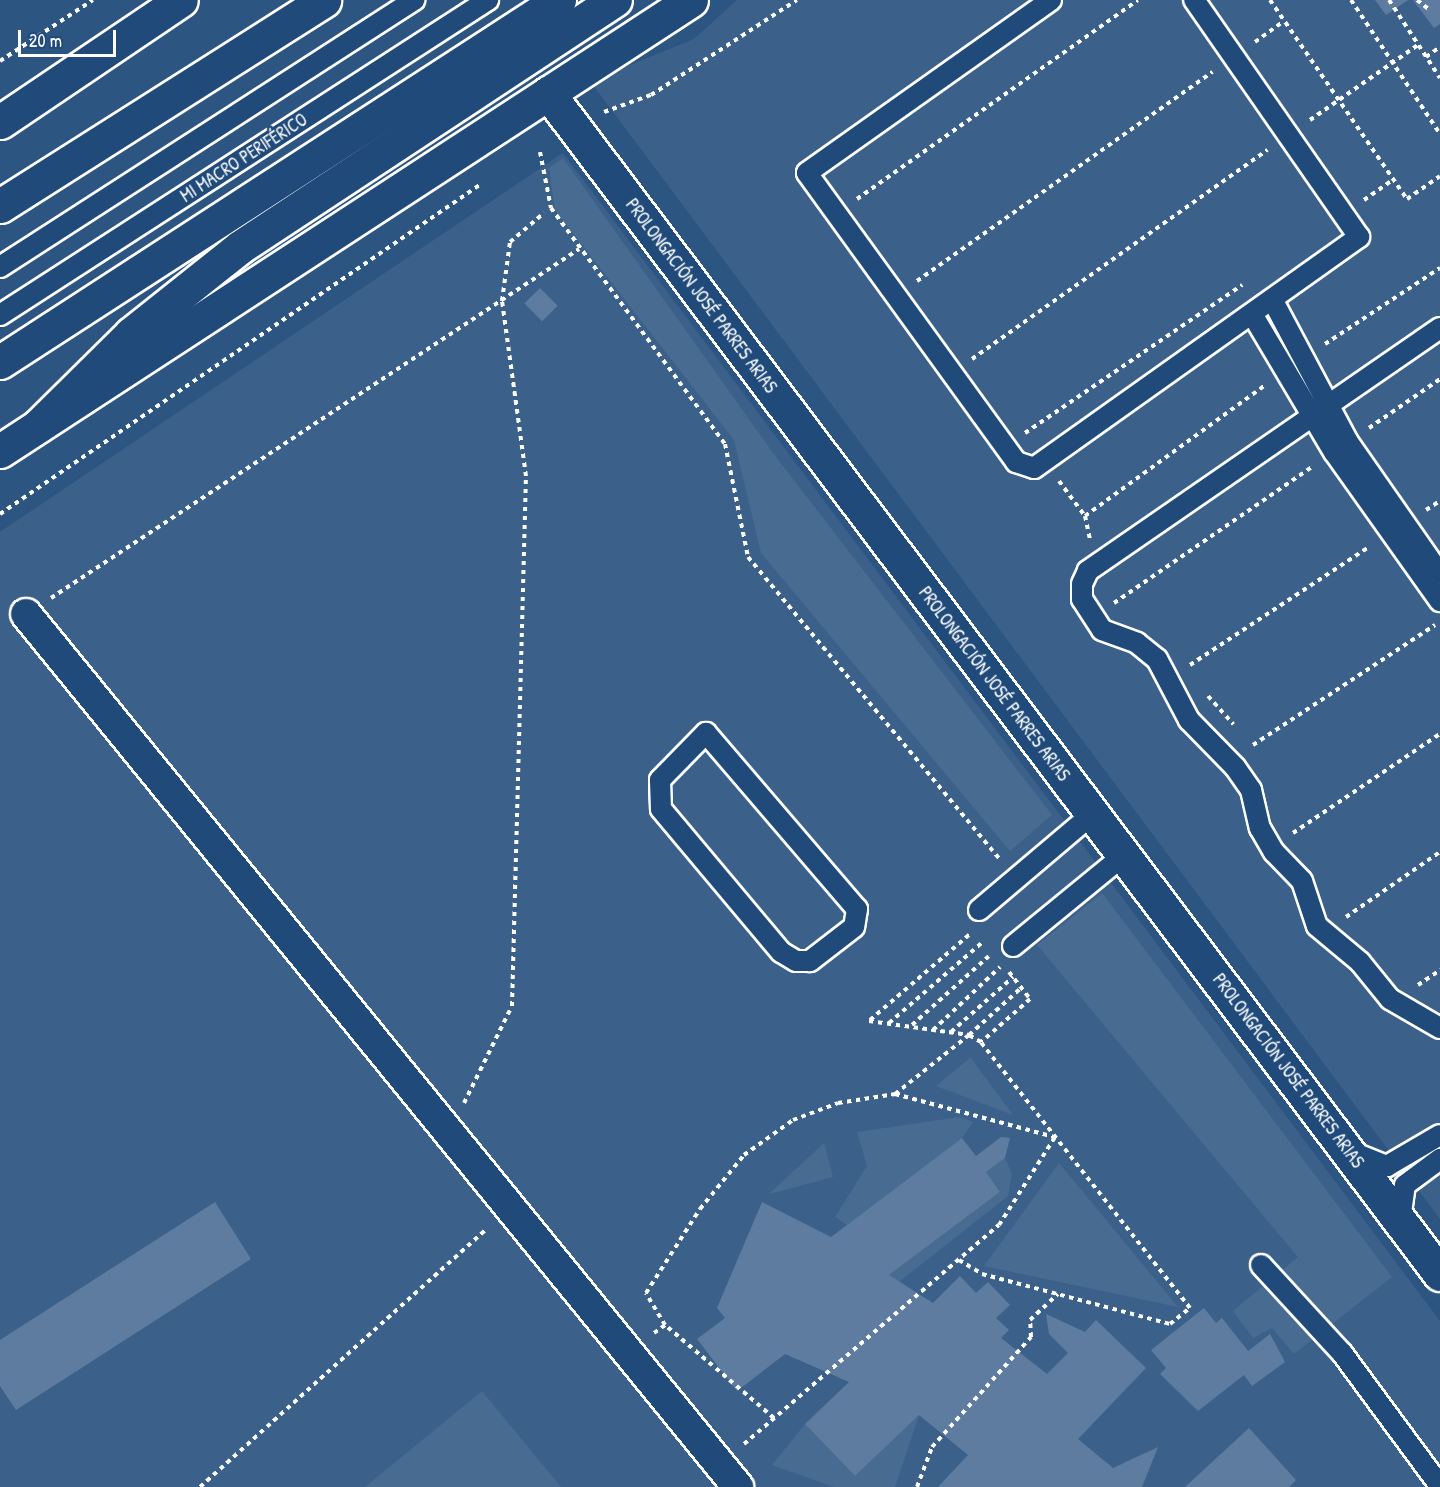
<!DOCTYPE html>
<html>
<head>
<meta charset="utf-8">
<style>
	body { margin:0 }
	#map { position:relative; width:1440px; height:1487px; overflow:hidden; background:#2c5582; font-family:"Patrick Hand",sans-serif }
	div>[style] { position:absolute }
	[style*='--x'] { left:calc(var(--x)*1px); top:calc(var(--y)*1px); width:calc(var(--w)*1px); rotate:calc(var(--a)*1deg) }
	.built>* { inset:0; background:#3b618b }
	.green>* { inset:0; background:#486b92 }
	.building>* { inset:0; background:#5e7c9f; transform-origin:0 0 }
	.path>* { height:4px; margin-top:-2px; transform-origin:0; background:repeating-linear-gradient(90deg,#fff 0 4.5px,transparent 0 9px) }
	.roads { filter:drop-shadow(2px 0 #fff) drop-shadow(-2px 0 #fff) drop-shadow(0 2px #fff) drop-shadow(0 -2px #fff) }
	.service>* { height:20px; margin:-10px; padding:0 10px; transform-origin:10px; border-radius:10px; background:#1f4a7a }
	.pedestrian>* { height:30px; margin:-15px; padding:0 15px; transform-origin:15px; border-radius:15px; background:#1f4a7a }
	.secondary>* { height:33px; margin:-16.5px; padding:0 16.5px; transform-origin:16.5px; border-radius:16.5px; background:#1f4a7a }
	.motorway>* { height:33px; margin:-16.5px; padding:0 16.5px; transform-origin:16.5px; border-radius:16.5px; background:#1f4a7a }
	span { translate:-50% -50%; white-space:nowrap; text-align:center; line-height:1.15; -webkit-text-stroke:5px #1f4a7a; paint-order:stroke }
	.street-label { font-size:18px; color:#fff }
	.scale { position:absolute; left:18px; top:30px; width:98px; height:27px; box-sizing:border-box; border:3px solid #fff; border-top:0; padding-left:8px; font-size:18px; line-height:21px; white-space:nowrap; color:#fff; -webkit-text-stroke:4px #1f4a7a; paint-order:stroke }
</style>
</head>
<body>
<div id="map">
	<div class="built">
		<div style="clip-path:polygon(737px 0,1440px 0,1440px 1219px,590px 81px,694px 39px)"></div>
		<div style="clip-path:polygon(563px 153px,1440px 1321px,1440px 1487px,0 1487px,0 532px)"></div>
	</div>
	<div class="green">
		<div style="clip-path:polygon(563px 158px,773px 453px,1052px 815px,1010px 851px,761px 553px,734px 440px,555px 210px,549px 168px)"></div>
		<div style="clip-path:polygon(1102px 893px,1392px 1277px,1294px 1354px,1272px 1328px,1253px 1338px,1233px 1311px,1298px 1257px,1037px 945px)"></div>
		<div style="clip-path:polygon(971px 1057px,971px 1058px,1013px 1115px,936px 1086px)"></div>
		<div style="clip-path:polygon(960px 1117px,973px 1122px,962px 1138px,847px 1225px,835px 1217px,867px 1166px,857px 1132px)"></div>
		<div style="clip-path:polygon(824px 1143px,833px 1177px,770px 1194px,770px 1193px)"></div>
		<div style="clip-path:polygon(1005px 1158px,1012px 1174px,1008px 1196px,899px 1282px,889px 1275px,1000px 1192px,986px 1172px)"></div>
		<div style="clip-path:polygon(1059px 1163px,1178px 1307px,984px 1266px)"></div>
		<div style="clip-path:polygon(482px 1391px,561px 1487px,365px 1487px)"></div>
		<div style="clip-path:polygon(919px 1415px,895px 1487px,834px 1487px,772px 1465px,805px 1424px,855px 1476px)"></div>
	</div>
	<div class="building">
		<div style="clip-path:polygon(1375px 0,1408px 0,1386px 15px)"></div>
		<div style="clip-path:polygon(1413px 0,1440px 0,1440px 24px,1434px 28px)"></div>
		<div style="left:540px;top:288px;width:25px;height:22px;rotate:45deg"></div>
		<div style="clip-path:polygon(1001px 1137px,1010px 1138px,1005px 1158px,986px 1172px,1000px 1192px,889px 1275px,933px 1303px,960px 1276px,976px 1293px,988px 1282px,1010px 1305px,996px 1318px,1009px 1330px,1001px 1338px,1047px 1374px,1068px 1353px,1049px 1334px,1046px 1314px,1085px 1332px,1096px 1320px,1146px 1368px,1078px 1439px,1113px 1468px,1158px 1447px,1142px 1487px,938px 1487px,968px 1455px,919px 1415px,855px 1476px,805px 1424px,849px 1382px,785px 1354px,737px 1391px,697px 1339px,725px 1318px,717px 1308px,762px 1202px,831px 1237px,962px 1138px,976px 1156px)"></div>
		<div style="clip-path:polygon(215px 1202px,251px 1259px,16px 1410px,0 1386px,0 1340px)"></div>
		<div style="clip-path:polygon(1204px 1308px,1216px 1323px,1222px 1318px,1248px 1351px,1270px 1334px,1285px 1362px,1252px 1386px,1244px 1375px,1198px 1411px,1160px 1374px,1166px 1368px,1151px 1350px)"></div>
		<div style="clip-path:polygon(1249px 1428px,1296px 1480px,1289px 1487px,1185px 1487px)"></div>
	</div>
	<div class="path">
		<div style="--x:1270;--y:0;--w:242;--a:55.5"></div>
		<div style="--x:1407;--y:199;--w:40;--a:-34.9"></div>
		<div style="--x:1351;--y:0;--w:161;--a:56.4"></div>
		<div style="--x:1389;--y:0;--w:93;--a:56.8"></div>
		<div style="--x:1417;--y:0;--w:16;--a:38"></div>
		<div style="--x:1255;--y:42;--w:36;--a:-36"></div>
		<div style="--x:1426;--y:57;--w:17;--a:-36"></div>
		<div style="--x:0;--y:61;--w:111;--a:-33.3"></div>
		<div style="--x:604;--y:112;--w:50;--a:-19.9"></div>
		<div style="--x:651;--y:95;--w:174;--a:-33.1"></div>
		<div style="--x:1310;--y:120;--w:131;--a:-34.8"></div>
		<div style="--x:540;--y:152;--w:57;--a:78.9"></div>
		<div style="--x:551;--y:208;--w:293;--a:53.6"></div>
		<div style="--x:725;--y:444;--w:115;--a:78.5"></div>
		<div style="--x:748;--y:557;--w:392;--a:50.2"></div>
		<div style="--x:857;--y:199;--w:344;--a:-35.3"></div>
		<div style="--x:1364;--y:200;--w:35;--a:-35"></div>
		<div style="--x:917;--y:281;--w:362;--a:-35.3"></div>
		<div style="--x:1325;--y:344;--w:138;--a:-33.5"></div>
		<div style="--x:972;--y:359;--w:362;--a:-35.3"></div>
		<div style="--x:1369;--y:428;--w:86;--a:-34.6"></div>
		<div style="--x:1025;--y:433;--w:263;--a:-34.3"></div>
		<div style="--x:1059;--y:481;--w:44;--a:53.4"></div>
		<div style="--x:1085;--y:516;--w:25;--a:78"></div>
		<div style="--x:1426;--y:510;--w:17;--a:-33"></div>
		<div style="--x:0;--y:514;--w:583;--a:-34.45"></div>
		<div style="--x:1085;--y:516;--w:221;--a:-36"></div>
		<div style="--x:51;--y:598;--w:633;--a:-33.46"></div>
		<div style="--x:1114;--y:603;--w:242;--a:-34.5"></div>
		<div style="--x:1190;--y:665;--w:214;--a:-33.4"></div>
		<div style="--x:1208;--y:696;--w:38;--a:48"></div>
		<div style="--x:1253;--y:745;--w:218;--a:-33.4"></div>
		<div style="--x:1293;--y:833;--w:177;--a:-34"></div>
		<div style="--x:1346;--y:917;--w:114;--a:-34.7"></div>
		<div style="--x:1009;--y:972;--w:34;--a:52"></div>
		<div style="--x:1030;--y:999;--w:65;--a:138.7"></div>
		<div style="--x:981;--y:1042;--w:14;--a:-150"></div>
		<div style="--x:969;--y:1035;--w:70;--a:-42.1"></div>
		<div style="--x:1418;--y:985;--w:27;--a:-34"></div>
		<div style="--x:870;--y:1020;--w:133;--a:-40.7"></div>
		<div style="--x:869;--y:1021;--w:101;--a:8"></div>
		<div style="--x:969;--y:1035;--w:95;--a:141.4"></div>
		<div style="--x:895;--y:1094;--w:165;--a:15.1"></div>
		<div style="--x:889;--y:1023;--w:125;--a:-40.8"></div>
		<div style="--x:912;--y:1025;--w:103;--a:-41.9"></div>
		<div style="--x:933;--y:1030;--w:92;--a:-43.2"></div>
		<div style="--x:951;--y:1032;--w:83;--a:-41.6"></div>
		<div style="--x:464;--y:1103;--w:108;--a:-63.7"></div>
		<div style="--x:512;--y:1006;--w:530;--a:-88.49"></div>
		<div style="--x:526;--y:476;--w:177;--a:-97.8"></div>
		<div style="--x:502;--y:301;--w:60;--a:-82.3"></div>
		<div style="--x:510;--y:242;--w:45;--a:-40.5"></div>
		<div style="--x:959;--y:1260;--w:27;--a:31"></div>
		<div style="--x:982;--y:1274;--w:195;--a:14.9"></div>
		<div style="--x:1170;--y:1324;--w:26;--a:-39"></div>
		<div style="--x:1190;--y:1308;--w:338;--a:-128.2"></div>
		<div style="--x:654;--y:1333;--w:14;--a:-36"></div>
		<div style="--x:774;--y:1418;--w:143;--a:-139.5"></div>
		<div style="--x:665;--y:1325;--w:37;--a:-121"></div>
		<div style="--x:646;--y:1293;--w:100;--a:-57.3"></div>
		<div style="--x:700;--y:1209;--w:70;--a:-50.8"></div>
		<div style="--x:744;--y:1155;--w:60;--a:-35.5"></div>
		<div style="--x:793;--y:1120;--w:48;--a:-20.7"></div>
		<div style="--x:838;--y:1103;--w:58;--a:-9"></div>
		<div style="--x:744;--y:1444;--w:336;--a:-40.7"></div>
		<div style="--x:999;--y:1225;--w:104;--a:-57.5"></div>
		<div style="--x:200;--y:1487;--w:386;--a:-42"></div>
		<div style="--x:917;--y:1487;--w:43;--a:-69.4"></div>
		<div style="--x:932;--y:1447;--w:148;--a:-48"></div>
		<div style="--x:1031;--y:1337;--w:17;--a:-93"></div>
		<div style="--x:1030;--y:1320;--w:38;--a:-43"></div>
	</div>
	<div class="roads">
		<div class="service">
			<div style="--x:1051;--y:0;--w:299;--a:144.7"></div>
			<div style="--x:807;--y:173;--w:357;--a:54.1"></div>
			<div style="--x:1016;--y:462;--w:19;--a:18"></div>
			<div style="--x:1034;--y:468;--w:399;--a:-35.4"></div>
			<div style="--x:1359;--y:237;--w:289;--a:-124.8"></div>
			<div style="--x:0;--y:267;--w:493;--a:-32.8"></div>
			<div style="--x:1273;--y:301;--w:160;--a:62"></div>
			<div style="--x:1348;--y:442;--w:161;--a:55.1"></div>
			<div style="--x:1252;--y:314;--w:161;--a:59.3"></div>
			<div style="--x:1334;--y:452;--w:183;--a:54.6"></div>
			<div style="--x:0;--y:315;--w:581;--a:-32.84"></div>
			<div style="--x:1440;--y:328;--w:428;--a:145.4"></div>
			<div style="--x:1088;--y:571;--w:14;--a:115"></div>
			<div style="--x:1082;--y:584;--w:15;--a:90"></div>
			<div style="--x:1082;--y:599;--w:37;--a:57"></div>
			<div style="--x:1102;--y:630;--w:37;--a:20"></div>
			<div style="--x:1137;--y:643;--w:26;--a:39"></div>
			<div style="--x:1157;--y:659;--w:69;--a:62.3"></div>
			<div style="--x:1189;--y:720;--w:66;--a:45.6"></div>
			<div style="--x:1235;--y:767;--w:28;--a:55"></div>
			<div style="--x:1251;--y:790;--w:39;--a:77"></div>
			<div style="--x:1260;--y:828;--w:28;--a:60"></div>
			<div style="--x:1274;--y:852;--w:40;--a:46"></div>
			<div style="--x:1302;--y:881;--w:47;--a:71.6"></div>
			<div style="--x:1317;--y:926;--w:56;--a:39.9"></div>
			<div style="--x:1360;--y:962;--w:48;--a:51"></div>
			<div style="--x:1390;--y:999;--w:58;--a:30.1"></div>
			<div style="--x:706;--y:733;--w:232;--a:49.4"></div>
			<div style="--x:857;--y:909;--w:18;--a:99"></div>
			<div style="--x:854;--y:927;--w:56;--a:142.3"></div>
			<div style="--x:810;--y:961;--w:14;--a:180"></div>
			<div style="--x:796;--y:961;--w:17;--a:-149"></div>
			<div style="--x:781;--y:952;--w:187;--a:-130"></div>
			<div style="--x:661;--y:809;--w:29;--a:-92"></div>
			<div style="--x:660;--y:780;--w:66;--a:-45.6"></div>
			<div style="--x:979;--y:910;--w:148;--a:-40.3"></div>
			<div style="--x:1013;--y:946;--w:142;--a:-39.3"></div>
			<div style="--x:1352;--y:1152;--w:38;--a:22"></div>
			<div style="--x:1387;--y:1166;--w:61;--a:-30.3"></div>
			<div style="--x:1400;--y:1220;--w:35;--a:-82"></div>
			<div style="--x:1405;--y:1185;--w:44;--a:-36.6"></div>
			<div style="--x:1261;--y:1265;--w:120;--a:47.4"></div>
			<div style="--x:1342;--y:1353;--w:165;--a:53.6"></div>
		</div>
		<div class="pedestrian">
			<div style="--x:26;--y:614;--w:1127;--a:50.8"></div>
		</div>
		<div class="secondary">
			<div style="--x:548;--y:93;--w:1480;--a:52.94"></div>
			<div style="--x:0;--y:122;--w:218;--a:-34"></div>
			<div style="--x:0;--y:451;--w:825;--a:-33.13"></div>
		</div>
		<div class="motorway">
			<div style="--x:0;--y:206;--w:384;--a:-32.4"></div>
			<div style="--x:0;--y:362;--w:666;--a:-32.93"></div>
			<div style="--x:38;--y:426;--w:131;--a:-44.7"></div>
			<div style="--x:131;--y:334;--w:139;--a:-38.6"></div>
			<div style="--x:240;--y:247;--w:449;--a:-33.4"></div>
		</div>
	</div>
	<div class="street-label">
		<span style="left:244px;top:158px;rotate:-33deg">MI MACRO PERIFÉRICO</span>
		<span style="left:701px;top:296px;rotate:53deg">PROLONGACIÓN JOSÉ PARRES ARIAS</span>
		<span style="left:994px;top:684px;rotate:53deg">PROLONGACIÓN JOSÉ PARRES ARIAS</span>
		<span style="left:1288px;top:1071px;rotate:53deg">PROLONGACIÓN JOSÉ PARRES ARIAS</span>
	</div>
	<div class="scale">20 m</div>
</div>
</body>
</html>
